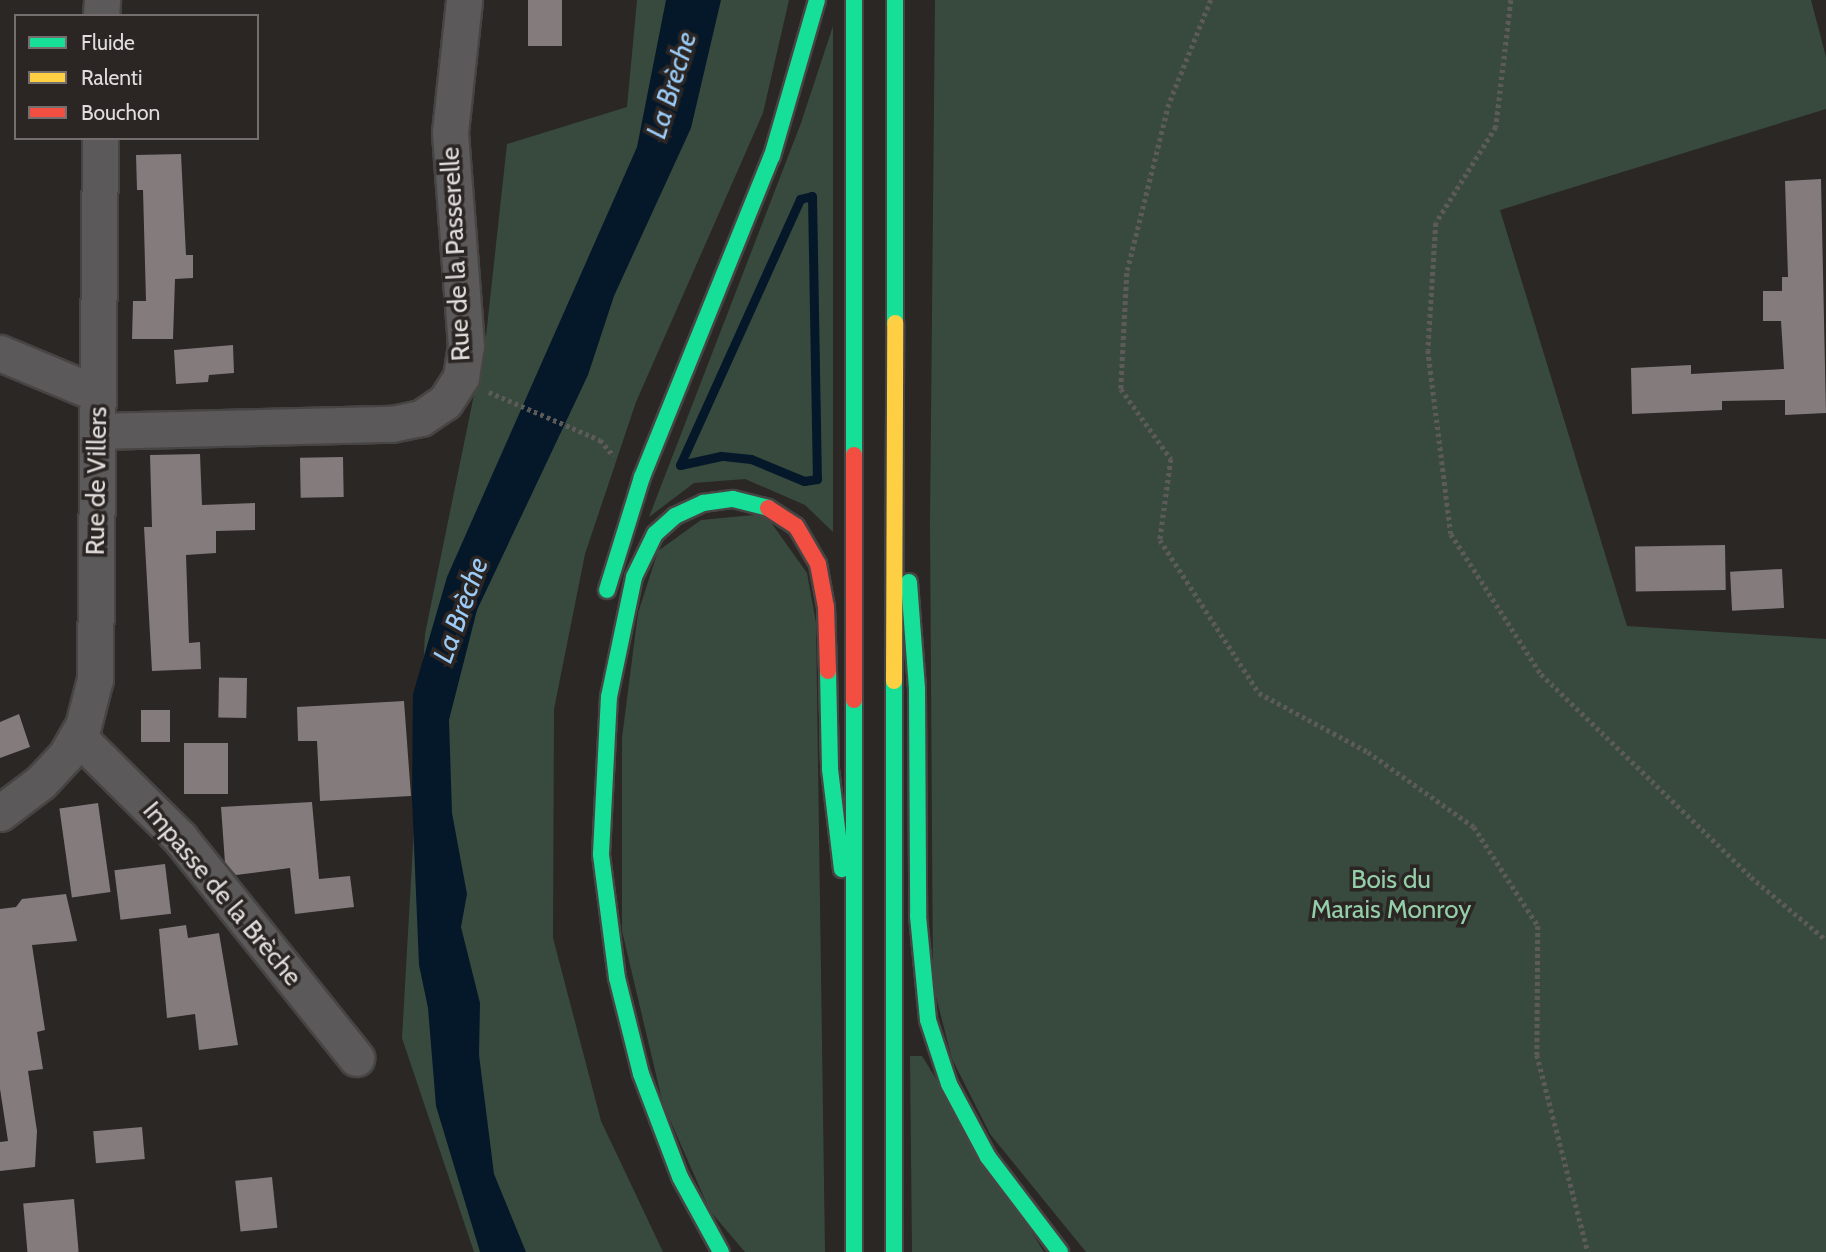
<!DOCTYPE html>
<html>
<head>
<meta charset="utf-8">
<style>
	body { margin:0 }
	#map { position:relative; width:1826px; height:1252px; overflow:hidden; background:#2a2725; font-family:Cabin,sans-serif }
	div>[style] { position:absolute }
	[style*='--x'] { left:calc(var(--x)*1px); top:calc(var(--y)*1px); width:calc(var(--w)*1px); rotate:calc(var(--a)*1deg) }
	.green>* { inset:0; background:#384a3e }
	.water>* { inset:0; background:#05182a }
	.stream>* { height:9px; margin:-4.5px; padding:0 4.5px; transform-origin:4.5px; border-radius:4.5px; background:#05182a }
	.building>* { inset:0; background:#837b7c; transform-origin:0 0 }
	.path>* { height:4.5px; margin-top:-2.25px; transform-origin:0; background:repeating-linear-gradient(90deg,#5d5b5a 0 3.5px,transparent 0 7px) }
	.roads { filter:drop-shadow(2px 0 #474544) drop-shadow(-2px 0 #474544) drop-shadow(0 2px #474544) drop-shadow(0 -2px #474544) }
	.street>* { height:35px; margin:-17.5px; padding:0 17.5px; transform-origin:17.5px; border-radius:17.5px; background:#5b5959 }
	.fast>* { height:16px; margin:-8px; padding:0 8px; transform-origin:8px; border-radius:8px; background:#16e098 }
	.slow>* { height:16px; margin:-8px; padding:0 8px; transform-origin:8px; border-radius:8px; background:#ffcf43 }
	.jam>* { height:16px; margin:-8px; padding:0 8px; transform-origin:8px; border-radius:8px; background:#f24e42 }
	span { translate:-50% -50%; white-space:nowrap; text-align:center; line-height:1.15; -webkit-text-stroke:7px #2b2624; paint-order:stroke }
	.street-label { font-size:26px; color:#e1dddc }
	.park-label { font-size:26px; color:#94cea9 }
	.water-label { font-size:28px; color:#9bcbf6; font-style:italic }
	.legend { position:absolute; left:14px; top:14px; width:245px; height:126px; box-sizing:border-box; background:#2b2624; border:2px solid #746f6e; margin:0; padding:9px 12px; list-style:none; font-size:21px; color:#e1dddc }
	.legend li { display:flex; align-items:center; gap:14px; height:35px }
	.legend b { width:35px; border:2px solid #746f6e }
</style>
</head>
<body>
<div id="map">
	<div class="green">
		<div style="clip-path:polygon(637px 0,789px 0,763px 113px,636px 402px,585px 554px,554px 709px,553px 938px,601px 1121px,663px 1252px,474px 1252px,402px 1038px,425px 634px,486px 336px,507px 144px,627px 107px)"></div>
		<div style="clip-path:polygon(935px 0,1811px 0,1826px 57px,1826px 109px,1500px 210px,1627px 626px,1826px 639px,1826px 1252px,1086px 1252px,990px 1134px,952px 1059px,933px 985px,930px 523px)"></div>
		<div style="clip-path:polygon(833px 26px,833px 532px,805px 505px,745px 479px,694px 483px,649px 517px,801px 123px)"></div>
		<div style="clip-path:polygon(765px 514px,807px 573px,816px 623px,825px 1252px,745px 1252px,710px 1211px,663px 1104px,622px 931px,622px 738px,638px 613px,658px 551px,701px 520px)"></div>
		<div style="clip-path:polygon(910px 1056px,922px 1056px,1044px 1252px,912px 1252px)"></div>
	</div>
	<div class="water">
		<div style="clip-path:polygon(666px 0,721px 0,691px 128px,614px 296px,588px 375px,477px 610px,449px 720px,452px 813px,467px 894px,461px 927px,480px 1003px,479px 1055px,494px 1174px,526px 1252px,480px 1252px,436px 1106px,428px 1008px,419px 965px,412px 798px,413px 694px,447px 577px,637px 147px)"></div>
	</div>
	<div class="stream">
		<div style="--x:812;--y:196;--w:283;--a:89"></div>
		<div style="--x:817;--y:479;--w:13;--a:171"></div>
		<div style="--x:804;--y:481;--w:57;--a:-157.5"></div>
		<div style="--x:751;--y:459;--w:30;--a:-174"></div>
		<div style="--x:721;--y:456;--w:42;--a:167.6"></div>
		<div style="--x:680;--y:465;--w:292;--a:-65.7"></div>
		<div style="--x:800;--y:199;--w:12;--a:-14"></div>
	</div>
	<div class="building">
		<div style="left:528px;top:0;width:34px;height:46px"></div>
		<div style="clip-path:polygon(181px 154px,186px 255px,193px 255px,193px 278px,175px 279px,173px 339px,132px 339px,133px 301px,146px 301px,143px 190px,137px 190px,136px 155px)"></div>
		<div style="clip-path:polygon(1821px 179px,1826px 413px,1785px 415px,1785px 400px,1722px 401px,1722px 410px,1632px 414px,1631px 368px,1691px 365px,1691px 374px,1784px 369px,1781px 321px,1763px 321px,1763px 291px,1782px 291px,1782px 277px,1788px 277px,1785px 181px)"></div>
		<div style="clip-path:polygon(233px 345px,234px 373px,209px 375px,208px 382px,176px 384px,174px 350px)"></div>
		<div style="clip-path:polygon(200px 454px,202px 505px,255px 503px,255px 530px,216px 531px,216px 553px,186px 555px,189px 643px,200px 642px,201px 669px,152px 671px,144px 527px,152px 527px,150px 455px)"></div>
		<div style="left:343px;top:457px;width:40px;height:43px;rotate:89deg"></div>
		<div style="left:1725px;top:545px;width:45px;height:90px;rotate:89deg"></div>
		<div style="left:1782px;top:569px;width:39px;height:52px;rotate:87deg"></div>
		<div style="left:247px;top:678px;width:40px;height:28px;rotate:91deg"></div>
		<div style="clip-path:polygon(404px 701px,411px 796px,320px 801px,317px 741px,298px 741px,297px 707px)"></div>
		<div style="left:141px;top:710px;width:29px;height:32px"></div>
		<div style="clip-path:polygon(19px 714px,30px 747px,0 758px,0 722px)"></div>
		<div style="left:184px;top:743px;width:44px;height:51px"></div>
		<div style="clip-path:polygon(312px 802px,319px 879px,350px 876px,354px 907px,295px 914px,290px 868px,236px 875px,225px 863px,221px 807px)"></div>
		<div style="left:98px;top:803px;width:90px;height:39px;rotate:82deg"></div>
		<div style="left:165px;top:864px;width:50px;height:51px;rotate:83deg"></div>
		<div style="clip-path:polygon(66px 894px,77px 941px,32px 945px,45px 1030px,37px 1032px,43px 1069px,28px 1071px,37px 1131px,35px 1167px,0 1171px,0 1142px,8px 1141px,0 1089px,0 909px,16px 907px,22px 899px)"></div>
		<div style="clip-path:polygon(186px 925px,188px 938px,219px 933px,238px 1045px,199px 1050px,195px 1014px,167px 1018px,159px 929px)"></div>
		<div style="left:142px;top:1127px;width:32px;height:49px;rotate:85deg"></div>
		<div style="left:272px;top:1177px;width:51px;height:37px;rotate:84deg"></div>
		<div style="left:74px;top:1199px;width:53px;height:51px;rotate:85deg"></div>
	</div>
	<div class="path">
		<div style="--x:1211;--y:0;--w:112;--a:112"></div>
		<div style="--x:1169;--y:104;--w:174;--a:104"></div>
		<div style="--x:1127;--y:273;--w:116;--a:93"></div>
		<div style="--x:1121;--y:389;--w:86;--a:54.5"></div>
		<div style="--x:1171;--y:459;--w:82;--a:97.7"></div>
		<div style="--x:1160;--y:540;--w:182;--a:57.1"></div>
		<div style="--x:1259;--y:693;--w:124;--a:28.4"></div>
		<div style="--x:1368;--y:752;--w:130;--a:35.3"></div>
		<div style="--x:1474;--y:827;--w:118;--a:57.1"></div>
		<div style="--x:1538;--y:926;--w:129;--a:90.4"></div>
		<div style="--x:1537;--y:1055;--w:203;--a:75.5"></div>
		<div style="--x:1511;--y:0;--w:128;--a:96.7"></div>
		<div style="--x:1496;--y:127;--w:113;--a:122"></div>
		<div style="--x:1436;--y:223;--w:127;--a:93.6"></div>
		<div style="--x:1428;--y:350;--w:185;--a:82.9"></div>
		<div style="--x:1451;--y:534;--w:166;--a:57.3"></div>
		<div style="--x:1541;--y:674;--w:292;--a:44"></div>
		<div style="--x:1751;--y:877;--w:98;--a:40"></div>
		<div style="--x:489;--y:392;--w:121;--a:23.4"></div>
		<div style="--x:600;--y:440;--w:21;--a:49"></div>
	</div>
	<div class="roads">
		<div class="street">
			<div style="--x:101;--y:16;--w:16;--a:-86"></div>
			<div style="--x:0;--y:353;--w:106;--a:22.7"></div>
			<div style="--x:97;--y:431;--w:295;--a:-1.4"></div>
			<div style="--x:392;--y:424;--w:30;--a:-12"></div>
			<div style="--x:421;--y:418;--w:29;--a:-34"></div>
			<div style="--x:445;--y:402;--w:30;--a:-57"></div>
			<div style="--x:461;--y:377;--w:31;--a:-81"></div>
			<div style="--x:466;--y:346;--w:215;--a:-94.3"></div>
			<div style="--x:450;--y:132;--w:133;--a:-83.9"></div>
			<div style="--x:78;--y:737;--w:144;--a:44.7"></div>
			<div style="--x:180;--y:838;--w:282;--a:51.3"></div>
			<div style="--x:0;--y:813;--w:51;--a:-37.1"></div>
			<div style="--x:41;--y:782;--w:37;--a:-47"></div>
			<div style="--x:66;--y:755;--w:34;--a:-60"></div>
			<div style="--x:83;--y:726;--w:49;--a:-75.7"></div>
			<div style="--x:95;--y:679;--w:541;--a:-89.47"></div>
		</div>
		<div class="fast">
			<div style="--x:854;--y:0;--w:455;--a:90"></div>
			<div style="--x:895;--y:323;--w:323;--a:-90"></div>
			<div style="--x:909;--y:582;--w:107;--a:85.7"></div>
			<div style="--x:917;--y:689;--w:227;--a:89.7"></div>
			<div style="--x:918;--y:916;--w:104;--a:84.5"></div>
			<div style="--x:928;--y:1020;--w:67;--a:71.8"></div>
			<div style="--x:949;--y:1084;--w:83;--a:61.9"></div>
			<div style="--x:988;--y:1157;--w:119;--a:52.8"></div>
			<div style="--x:607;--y:590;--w:118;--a:-72.8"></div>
			<div style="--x:642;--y:477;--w:346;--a:-68"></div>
			<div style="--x:772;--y:156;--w:162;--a:-73.9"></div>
			<div style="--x:828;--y:671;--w:98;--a:88.8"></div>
			<div style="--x:830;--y:769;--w:101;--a:83.2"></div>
			<div style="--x:854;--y:700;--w:552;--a:90"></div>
			<div style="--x:721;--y:1252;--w:85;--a:-118.7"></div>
			<div style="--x:680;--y:1177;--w:110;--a:-110.7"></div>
			<div style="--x:641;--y:1074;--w:99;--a:-104"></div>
			<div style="--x:617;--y:978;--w:125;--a:-97.4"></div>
			<div style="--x:601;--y:854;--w:157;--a:-87.1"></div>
			<div style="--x:609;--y:697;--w:123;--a:-78.2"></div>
			<div style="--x:634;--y:577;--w:48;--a:-64"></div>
			<div style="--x:655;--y:534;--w:27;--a:-42"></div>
			<div style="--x:675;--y:516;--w:31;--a:-25"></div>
			<div style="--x:703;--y:503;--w:30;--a:-8"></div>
			<div style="--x:733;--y:499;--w:36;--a:14"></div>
			<div style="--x:894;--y:1252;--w:571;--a:-90"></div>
		</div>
		<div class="slow">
			<div style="--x:894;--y:681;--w:358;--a:-89.8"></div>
		</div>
		<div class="jam">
			<div style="--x:854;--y:455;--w:245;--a:90"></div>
			<div style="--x:768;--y:508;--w:33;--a:33"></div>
			<div style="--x:796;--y:526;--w:44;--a:59.9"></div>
			<div style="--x:818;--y:564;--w:44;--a:79.5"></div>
			<div style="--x:826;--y:607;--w:64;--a:88.2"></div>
		</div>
	</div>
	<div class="street-label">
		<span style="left:456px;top:254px;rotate:-93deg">Rue de la Passerelle</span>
		<span style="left:97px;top:481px;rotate:-89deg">Rue de Villers</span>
		<span style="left:222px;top:894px;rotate:50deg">Impasse de la Brèche</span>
	</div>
	<div class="park-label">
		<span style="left:1391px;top:895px">Bois du<br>Marais Monroy</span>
	</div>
	<div class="water-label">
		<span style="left:671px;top:85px;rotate:-73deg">La Brèche</span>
		<span style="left:460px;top:610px;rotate:-70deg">La Brèche</span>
	</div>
	<ul class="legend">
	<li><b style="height:9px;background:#16e098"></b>Fluide</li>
	<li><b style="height:9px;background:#ffcf43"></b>Ralenti</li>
	<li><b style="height:9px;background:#f24e42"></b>Bouchon</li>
	</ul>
</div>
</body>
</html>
